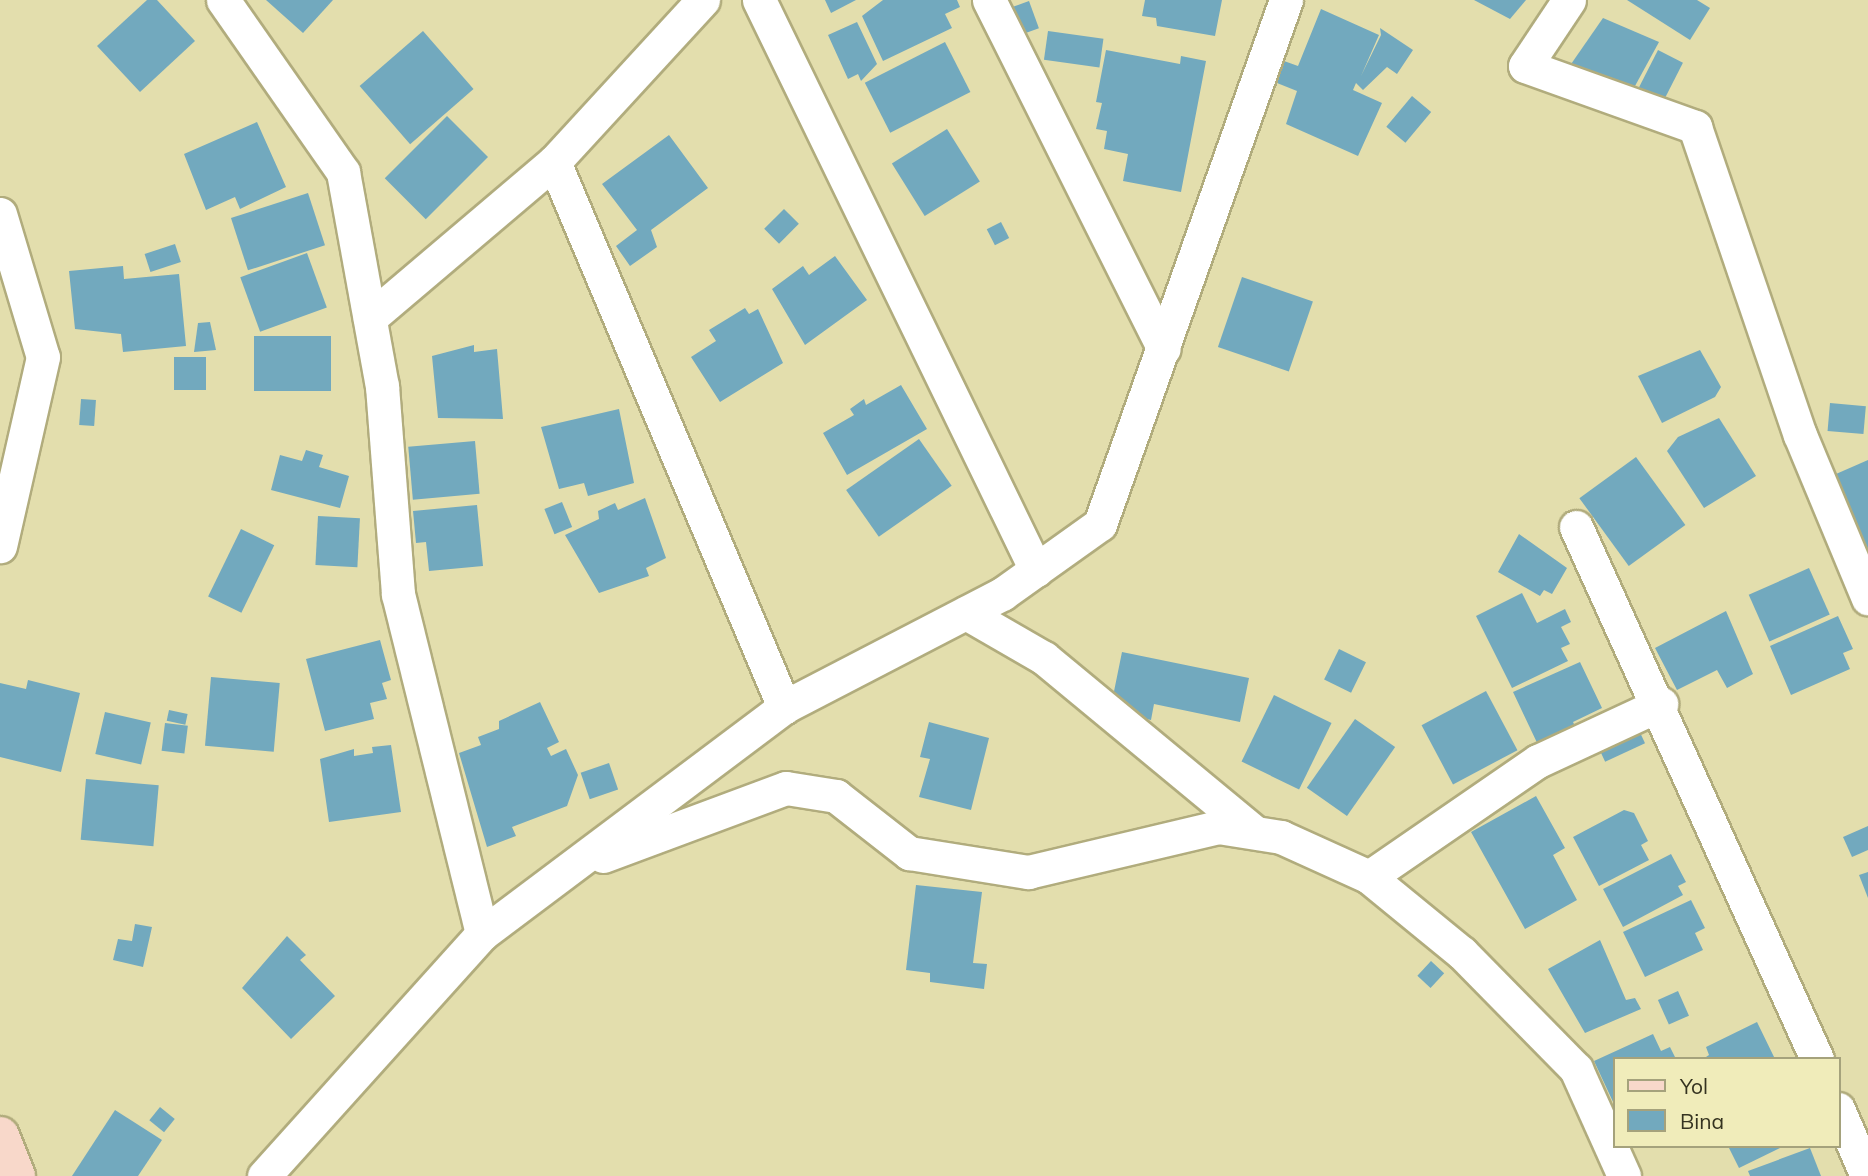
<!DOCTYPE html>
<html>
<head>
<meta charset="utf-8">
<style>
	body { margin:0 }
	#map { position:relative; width:1868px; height:1176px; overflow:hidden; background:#e3dead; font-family:Mulish,sans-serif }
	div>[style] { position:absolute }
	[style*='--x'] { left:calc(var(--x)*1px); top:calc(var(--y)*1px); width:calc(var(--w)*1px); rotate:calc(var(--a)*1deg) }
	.building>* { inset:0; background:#72a9be; transform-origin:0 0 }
	.roads { filter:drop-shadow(2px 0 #b1ac7d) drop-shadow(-2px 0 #b1ac7d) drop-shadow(0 2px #b1ac7d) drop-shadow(0 -2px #b1ac7d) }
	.street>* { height:33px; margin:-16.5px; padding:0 16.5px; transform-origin:16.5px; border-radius:16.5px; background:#fff }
	.secondary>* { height:38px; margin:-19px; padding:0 19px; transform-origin:19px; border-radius:19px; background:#f8d8ca }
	span { translate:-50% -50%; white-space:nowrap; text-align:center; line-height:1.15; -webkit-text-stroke:5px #f0ecba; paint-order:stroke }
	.legend { position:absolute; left:1613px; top:1057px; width:228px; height:91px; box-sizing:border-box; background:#f0ecba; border:2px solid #a5a27c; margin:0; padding:9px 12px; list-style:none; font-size:21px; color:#353320 }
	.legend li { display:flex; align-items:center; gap:14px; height:35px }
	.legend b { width:35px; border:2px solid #a5a27c }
</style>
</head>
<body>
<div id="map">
	<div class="building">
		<div style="clip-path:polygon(147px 0,157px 0,195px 41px,140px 92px,97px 46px)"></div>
		<div style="clip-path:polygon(266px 0,333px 0,303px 33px)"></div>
		<div style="clip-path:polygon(825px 0,856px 0,831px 13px)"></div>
		<div style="clip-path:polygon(883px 0,957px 0,960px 7px,945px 14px,952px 28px,883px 61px,862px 16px)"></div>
		<div style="clip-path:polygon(1145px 0,1222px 0,1215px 36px,1157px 26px,1156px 18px,1142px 16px)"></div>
		<div style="clip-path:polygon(1474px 0,1526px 0,1510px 19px)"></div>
		<div style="clip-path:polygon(1627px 0,1697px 0,1710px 8px,1690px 40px)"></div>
		<div style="left:1029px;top:1px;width:29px;height:17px;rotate:70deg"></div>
		<div style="clip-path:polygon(1321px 9px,1379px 35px,1361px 76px,1381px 35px,1380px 28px,1413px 50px,1397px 74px,1387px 67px,1363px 90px,1356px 83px,1353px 90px,1382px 103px,1358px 156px,1286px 124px,1297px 91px,1277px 83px,1284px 61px,1298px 66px)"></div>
		<div style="clip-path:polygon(1603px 18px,1659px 42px,1629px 97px,1569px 67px)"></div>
		<div style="clip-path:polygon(857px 22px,877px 64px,861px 81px,858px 74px,848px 79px,828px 35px)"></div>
		<div style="left:423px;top:31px;width:77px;height:84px;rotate:49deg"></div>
		<div style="left:1048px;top:31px;width:56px;height:29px;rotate:8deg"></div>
		<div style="left:945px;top:42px;width:56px;height:90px;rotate:63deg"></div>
		<div style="clip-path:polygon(1106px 50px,1180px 64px,1181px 56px,1206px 61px,1181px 192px,1123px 181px,1128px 154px,1104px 149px,1107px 131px,1096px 129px,1102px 103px,1096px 102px)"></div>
		<div style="left:1658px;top:50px;width:28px;height:53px;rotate:27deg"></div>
		<div style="left:1412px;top:96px;width:25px;height:40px;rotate:40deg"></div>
		<div style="left:447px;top:116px;width:58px;height:88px;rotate:45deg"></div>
		<div style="clip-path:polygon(257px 122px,286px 187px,240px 209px,235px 197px,206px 210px,184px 154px)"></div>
		<div style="left:947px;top:129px;width:62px;height:65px;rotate:58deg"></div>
		<div style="clip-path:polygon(669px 135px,708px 188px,651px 230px,657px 247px,630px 266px,616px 246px,637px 230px,602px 184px)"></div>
		<div style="left:308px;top:193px;width:55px;height:81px;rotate:72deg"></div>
		<div style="left:784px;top:209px;width:21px;height:28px;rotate:45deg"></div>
		<div style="left:1001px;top:222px;width:18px;height:16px;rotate:63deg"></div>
		<div style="left:175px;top:244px;width:19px;height:32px;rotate:72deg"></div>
		<div style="left:307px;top:253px;width:58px;height:71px;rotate:70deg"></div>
		<div style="clip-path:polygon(835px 256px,867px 300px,805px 345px,772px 289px,803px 266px,809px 275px)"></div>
		<div style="clip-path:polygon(123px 266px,124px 279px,179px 274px,186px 346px,123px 352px,121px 334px,75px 329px,69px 271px)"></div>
		<div style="left:1242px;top:277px;width:75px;height:74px;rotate:19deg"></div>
		<div style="clip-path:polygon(745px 308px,749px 314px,758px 309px,783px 363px,720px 402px,691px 357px,716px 341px,709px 330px)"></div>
		<div style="clip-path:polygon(210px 322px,216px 350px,194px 352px,198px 323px)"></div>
		<div style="left:254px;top:336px;width:77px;height:55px"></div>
		<div style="clip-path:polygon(474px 345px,474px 352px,497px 349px,503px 419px,438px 418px,432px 356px)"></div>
		<div style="clip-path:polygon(1700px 350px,1721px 387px,1715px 397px,1662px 423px,1638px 376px)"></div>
		<div style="left:174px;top:357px;width:32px;height:33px"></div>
		<div style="clip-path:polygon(901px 385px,927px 429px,847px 475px,823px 433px,854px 415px,850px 409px,864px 399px,866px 405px)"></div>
		<div style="left:81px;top:399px;width:15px;height:26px;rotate:4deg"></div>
		<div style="left:1830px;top:403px;width:36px;height:28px;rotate:5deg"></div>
		<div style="clip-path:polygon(619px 409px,634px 483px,588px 496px,584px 483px,559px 489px,541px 427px)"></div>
		<div style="clip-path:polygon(1719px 418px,1756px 476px,1704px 508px,1667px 451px,1678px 437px)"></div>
		<div style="left:919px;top:439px;width:57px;height:89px;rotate:55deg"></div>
		<div style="left:475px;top:441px;width:53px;height:67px;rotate:85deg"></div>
		<div style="clip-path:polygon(306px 450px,323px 455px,319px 467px,349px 476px,340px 508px,271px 490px,280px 455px,302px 461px)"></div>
		<div style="left:1636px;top:457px;width:84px;height:70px;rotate:54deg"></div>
		<div style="clip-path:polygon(1868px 460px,1868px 550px,1836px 474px)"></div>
		<div style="clip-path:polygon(645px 498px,666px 558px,646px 568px,649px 576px,599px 593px,565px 535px,599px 519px,598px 511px,615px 503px,618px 510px)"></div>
		<div style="left:562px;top:502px;width:27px;height:19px;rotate:68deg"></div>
		<div style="clip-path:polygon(477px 505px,483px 566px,429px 571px,426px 542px,416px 543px,413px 511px)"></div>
		<div style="left:318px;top:516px;width:42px;height:49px;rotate:3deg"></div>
		<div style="left:241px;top:529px;width:37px;height:75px;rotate:26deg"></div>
		<div style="clip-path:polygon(1519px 534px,1567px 568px,1552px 594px,1544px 590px,1540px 596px,1498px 572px)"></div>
		<div style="left:1809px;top:568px;width:51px;height:66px;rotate:66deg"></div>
		<div style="clip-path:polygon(1522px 593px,1537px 623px,1565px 609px,1571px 622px,1561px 627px,1570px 644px,1561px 648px,1568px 661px,1512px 688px,1476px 616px)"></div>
		<div style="clip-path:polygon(1726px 611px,1753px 674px,1727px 688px,1717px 670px,1677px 690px,1655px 648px)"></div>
		<div style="clip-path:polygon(1838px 616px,1853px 649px,1843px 653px,1850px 669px,1791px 695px,1770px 646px)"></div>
		<div style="clip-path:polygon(380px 640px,391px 680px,382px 683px,387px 699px,370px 703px,374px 719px,325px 731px,306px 659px)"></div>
		<div style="left:1339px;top:649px;width:30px;height:34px;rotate:26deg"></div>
		<div style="clip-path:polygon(1122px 652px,1249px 678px,1240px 722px,1154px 704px,1151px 720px,1110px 711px)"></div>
		<div style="clip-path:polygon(1580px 662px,1602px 708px,1573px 722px,1578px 732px,1540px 749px,1513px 692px)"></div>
		<div style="left:211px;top:677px;width:69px;height:69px;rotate:5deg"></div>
		<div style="clip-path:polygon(28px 680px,80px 693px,61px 772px,0 757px,0 683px,26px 689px)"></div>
		<div style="left:1486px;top:691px;width:67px;height:73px;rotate:62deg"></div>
		<div style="left:1274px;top:695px;width:64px;height:74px;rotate:26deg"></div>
		<div style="clip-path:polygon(540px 702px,559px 742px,547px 748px,551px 756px,566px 749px,578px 775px,567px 806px,512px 827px,516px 836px,487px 847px,459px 753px,481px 745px,478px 737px,499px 729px,499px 721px)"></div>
		<div style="left:169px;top:710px;width:19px;height:11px;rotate:12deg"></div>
		<div style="left:105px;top:712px;width:47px;height:43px;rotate:13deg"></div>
		<div style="left:1355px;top:719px;width:49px;height:84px;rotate:35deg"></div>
		<div style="clip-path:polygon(929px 722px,989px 738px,971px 810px,919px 797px,930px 759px,920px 757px)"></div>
		<div style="left:165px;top:723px;width:23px;height:28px;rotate:7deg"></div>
		<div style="left:1637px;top:726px;width:19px;height:44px;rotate:65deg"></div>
		<div style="clip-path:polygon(391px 745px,401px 812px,329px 822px,320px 759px,354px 749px,354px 756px,373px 753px,372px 747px)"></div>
		<div style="left:609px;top:763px;width:28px;height:30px;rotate:71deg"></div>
		<div style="left:86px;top:779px;width:73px;height:61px;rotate:5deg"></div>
		<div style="clip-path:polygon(1536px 796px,1565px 848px,1553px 855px,1577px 900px,1525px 929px,1471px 832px)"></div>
		<div style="clip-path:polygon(1624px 810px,1634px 813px,1648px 841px,1641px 845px,1649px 860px,1599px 886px,1573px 837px)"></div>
		<div style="clip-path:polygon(1868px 826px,1868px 850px,1852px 857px,1843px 837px)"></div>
		<div style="clip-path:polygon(1671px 854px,1686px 882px,1678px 886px,1683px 895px,1623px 927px,1603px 889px)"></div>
		<div style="clip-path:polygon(1868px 872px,1868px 898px,1859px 875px)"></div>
		<div style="clip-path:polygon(916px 885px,982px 892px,973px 963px,987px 964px,984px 989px,930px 982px,930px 973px,906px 970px)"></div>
		<div style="clip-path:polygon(1691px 900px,1705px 928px,1695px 933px,1703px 950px,1645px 977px,1623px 932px)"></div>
		<div style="clip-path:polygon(135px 924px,152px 927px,143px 967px,113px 960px,118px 939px,132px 941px)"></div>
		<div style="clip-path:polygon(287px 936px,306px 955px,300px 960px,335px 996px,291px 1039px,242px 988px)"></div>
		<div style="clip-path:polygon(1600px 940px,1626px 1000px,1635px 998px,1641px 1009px,1585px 1033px,1548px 969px)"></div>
		<div style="left:1431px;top:961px;width:18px;height:20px;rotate:43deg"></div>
		<div style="left:1678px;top:991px;width:27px;height:22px;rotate:66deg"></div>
		<div style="clip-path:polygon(1757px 1022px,1775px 1059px,1703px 1059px,1709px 1055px,1706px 1047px)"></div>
		<div style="clip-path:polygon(1653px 1034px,1661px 1051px,1670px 1047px,1676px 1059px,1614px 1059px,1614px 1104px,1594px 1061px)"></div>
		<div style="left:160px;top:1107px;width:19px;height:17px;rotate:39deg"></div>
		<div style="clip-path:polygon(115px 1110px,162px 1140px,138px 1176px,72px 1176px)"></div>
		<div style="clip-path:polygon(1728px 1146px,1784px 1146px,1739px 1168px)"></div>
		<div style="clip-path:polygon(1810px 1148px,1821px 1176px,1750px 1176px,1748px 1171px)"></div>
	</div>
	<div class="roads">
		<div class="street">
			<div style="--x:223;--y:0;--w:210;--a:55.1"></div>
			<div style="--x:343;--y:172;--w:218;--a:79.7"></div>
			<div style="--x:382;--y:386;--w:209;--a:85.6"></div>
			<div style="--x:398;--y:594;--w:350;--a:76.1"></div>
			<div style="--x:759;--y:0;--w:634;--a:64.08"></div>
			<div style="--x:989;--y:0;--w:390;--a:63.4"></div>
			<div style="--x:1569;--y:0;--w:79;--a:123.7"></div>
			<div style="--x:1525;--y:66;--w:181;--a:19.7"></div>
			<div style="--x:1695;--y:127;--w:325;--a:71.2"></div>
			<div style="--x:1800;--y:435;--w:177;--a:67.4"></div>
			<div style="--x:554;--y:162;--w:592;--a:67.12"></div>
			<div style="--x:0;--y:214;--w:149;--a:73.3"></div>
			<div style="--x:43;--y:357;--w:194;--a:102.8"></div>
			<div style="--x:370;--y:318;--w:241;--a:-40.3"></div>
			<div style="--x:554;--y:162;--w:220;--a:-47.4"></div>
			<div style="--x:1576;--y:527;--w:584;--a:65.63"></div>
			<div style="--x:966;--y:613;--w:90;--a:30"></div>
			<div style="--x:1044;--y:658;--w:271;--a:39.6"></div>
			<div style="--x:603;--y:856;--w:195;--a:-20.4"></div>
			<div style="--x:786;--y:788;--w:51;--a:9.1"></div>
			<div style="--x:836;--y:796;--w:93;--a:38"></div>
			<div style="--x:909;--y:853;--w:121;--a:9.1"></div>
			<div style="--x:1028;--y:872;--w:195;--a:-13.3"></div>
			<div style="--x:1218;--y:827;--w:64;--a:9"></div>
			<div style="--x:1281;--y:837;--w:97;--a:24.4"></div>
			<div style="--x:1369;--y:877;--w:205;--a:-34.5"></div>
			<div style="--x:1538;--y:761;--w:136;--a:-24.9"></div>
			<div style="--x:1369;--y:877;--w:120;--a:39.3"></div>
			<div style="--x:1462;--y:953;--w:163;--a:45.5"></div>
			<div style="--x:1576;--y:1069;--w:117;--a:65.8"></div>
			<div style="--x:1838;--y:1109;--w:73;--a:66.6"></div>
			<div style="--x:264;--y:1176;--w:326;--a:-48"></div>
			<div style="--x:482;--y:934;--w:378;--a:-36.9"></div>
			<div style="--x:784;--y:707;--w:246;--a:-27.4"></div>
			<div style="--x:1002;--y:594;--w:120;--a:-35.5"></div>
			<div style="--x:1100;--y:524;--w:556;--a:-70.46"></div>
		</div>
		<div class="secondary">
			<div style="--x:0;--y:1136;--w:43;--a:68.2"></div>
		</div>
	</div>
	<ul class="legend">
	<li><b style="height:9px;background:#f8d8ca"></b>Yol</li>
	<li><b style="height:19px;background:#72a9be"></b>Bina</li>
	</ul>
</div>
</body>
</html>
